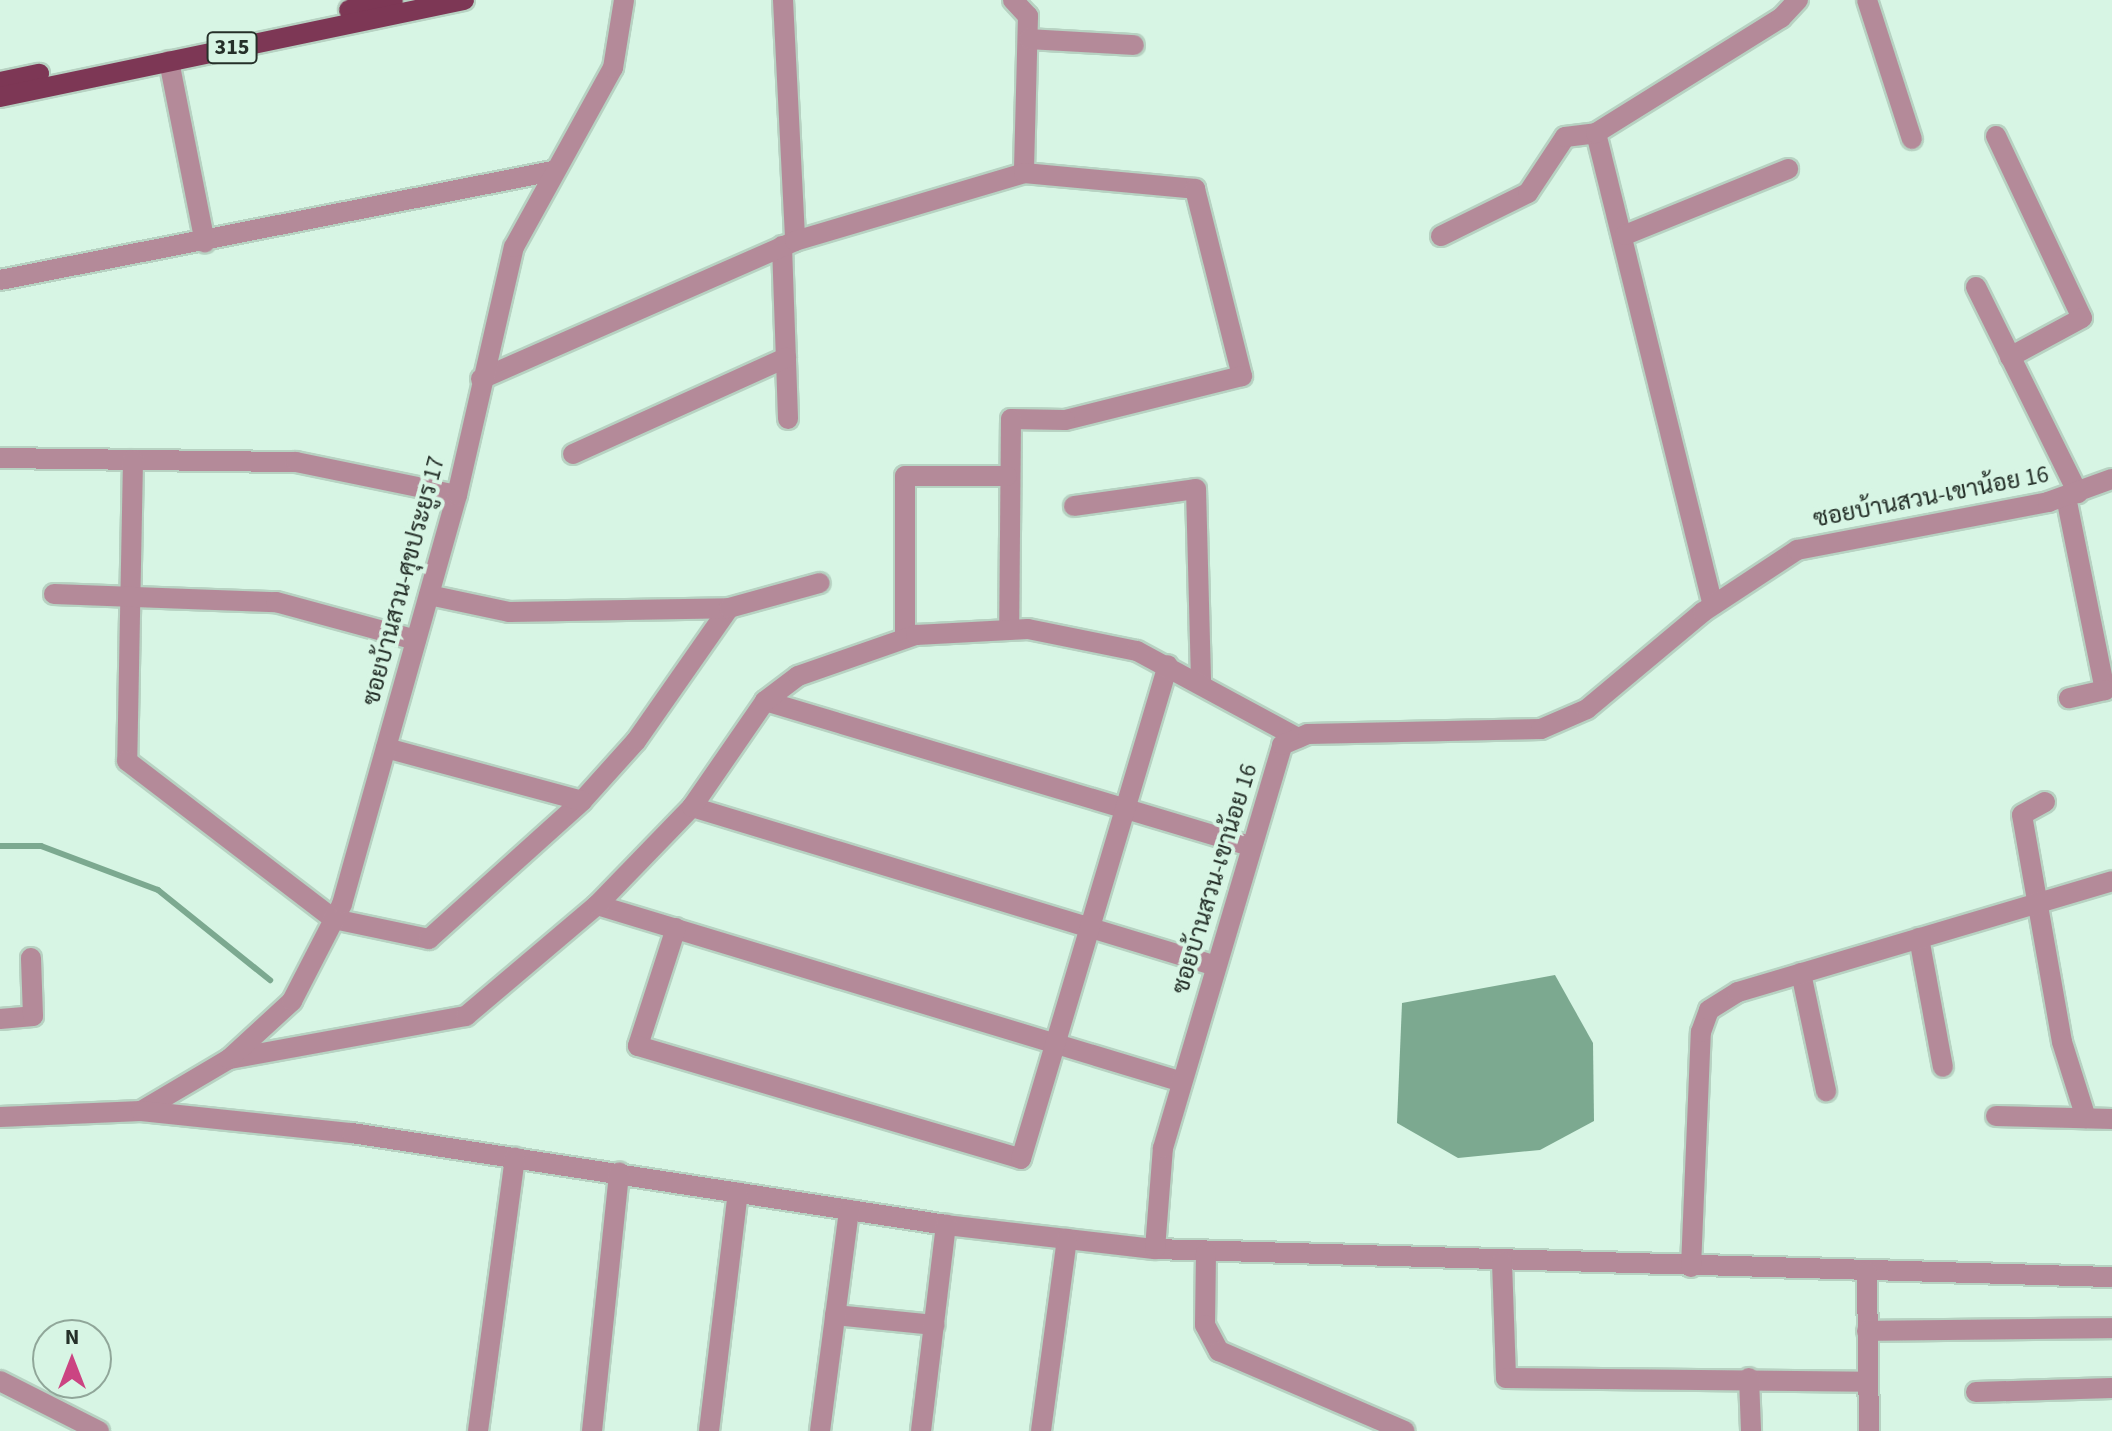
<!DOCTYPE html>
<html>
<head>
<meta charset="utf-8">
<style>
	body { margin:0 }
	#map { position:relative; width:2112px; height:1431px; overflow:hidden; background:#d7f5e4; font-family:"Source Sans 3",Sarabun,sans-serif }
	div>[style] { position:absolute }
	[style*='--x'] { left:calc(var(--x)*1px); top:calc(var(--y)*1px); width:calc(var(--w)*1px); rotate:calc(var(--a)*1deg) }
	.water>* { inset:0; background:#7ca990 }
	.stream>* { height:6px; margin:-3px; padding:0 3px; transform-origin:3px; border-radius:3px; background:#7ca990 }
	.roads { filter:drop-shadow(2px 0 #b7d2c2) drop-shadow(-2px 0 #b7d2c2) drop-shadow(0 2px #b7d2c2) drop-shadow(0 -2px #b7d2c2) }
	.minor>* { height:20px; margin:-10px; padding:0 10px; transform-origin:10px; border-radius:10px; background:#b48a99 }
	.major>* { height:20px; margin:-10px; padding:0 10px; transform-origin:10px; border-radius:10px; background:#7d3755 }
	span { translate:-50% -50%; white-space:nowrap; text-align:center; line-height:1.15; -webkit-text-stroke:8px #d7f5e4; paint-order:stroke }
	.shield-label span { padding:2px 6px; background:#d7f5e4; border:2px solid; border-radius:6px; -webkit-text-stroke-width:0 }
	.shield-label { font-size:22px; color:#253029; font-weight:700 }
	.street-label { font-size:24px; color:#253029 }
	.north { position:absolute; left:32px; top:1319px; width:80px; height:80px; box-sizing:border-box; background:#d7f5e4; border:2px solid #90a699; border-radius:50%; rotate:0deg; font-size:22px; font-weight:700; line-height:32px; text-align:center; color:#253029 }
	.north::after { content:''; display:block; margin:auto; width:28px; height:36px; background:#cb4482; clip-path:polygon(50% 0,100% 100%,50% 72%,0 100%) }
</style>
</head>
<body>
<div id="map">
	<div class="water">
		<div style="clip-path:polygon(1555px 975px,1593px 1043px,1594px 1121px,1540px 1150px,1458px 1158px,1397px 1123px,1402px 1003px)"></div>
	</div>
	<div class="stream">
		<div style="--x:0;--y:846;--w:41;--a:0"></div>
		<div style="--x:41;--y:846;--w:125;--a:20.6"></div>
		<div style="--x:158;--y:890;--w:144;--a:38.8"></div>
	</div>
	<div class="roads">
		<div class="minor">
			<div style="--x:783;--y:0;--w:241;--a:87.1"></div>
			<div style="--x:1013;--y:0;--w:22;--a:47"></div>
			<div style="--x:1028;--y:16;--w:157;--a:91.5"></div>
			<div style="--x:1867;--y:0;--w:146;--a:72.1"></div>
			<div style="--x:1029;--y:39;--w:105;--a:3.3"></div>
			<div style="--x:169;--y:61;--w:185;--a:78.8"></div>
			<div style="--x:1596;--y:133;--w:486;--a:76.1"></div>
			<div style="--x:1996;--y:136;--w:201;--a:64.7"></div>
			<div style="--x:2082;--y:318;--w:82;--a:151.6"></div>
			<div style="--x:1625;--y:235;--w:176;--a:-22"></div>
			<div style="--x:1441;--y:236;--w:97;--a:-26.3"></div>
			<div style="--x:1528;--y:193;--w:67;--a:-56.5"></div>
			<div style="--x:1565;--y:137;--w:31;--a:-7"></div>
			<div style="--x:1596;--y:133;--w:218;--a:-31.9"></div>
			<div style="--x:1781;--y:18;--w:25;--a:-47"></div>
			<div style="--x:782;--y:246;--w:173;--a:88"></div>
			<div style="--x:0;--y:280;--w:564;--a:-11.15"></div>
			<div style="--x:1976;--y:287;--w:230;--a:63.7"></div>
			<div style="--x:481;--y:379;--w:343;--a:-23.7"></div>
			<div style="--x:795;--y:241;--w:239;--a:-16.5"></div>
			<div style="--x:1024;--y:173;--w:172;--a:5.3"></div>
			<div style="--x:1195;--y:189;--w:193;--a:75.9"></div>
			<div style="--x:1242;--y:376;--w:182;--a:166"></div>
			<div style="--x:1065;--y:420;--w:54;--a:-178.9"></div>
			<div style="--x:1011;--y:419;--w:211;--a:90.5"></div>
			<div style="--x:573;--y:454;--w:234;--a:-24.3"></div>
			<div style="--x:0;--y:458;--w:296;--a:0.8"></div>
			<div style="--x:296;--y:462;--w:164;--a:11.6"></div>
			<div style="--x:133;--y:460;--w:301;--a:91.1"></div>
			<div style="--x:127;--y:761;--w:260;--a:37.4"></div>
			<div style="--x:334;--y:919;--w:97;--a:11.9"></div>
			<div style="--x:429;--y:939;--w:206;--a:-42"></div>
			<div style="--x:582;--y:801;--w:81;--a:-48"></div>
			<div style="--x:636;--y:741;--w:162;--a:-55"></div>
			<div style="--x:2066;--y:497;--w:197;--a:78.6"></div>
			<div style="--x:2105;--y:690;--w:37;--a:167"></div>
			<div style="--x:1074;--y:506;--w:123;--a:-7.9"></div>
			<div style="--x:1196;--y:489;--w:192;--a:88.5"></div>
			<div style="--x:54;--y:594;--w:222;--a:2.1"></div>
			<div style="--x:276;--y:602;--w:145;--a:15.2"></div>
			<div style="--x:429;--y:595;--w:82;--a:12"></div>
			<div style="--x:509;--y:612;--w:220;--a:-1"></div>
			<div style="--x:729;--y:608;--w:94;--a:-15.4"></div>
			<div style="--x:905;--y:638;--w:162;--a:-90"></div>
			<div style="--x:905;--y:476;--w:102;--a:0"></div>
			<div style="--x:765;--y:701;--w:506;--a:16.65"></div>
			<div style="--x:386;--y:748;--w:203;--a:15.1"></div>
			<div style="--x:2045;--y:802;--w:26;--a:151"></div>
			<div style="--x:2022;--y:815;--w:230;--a:80"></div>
			<div style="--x:2062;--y:1042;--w:80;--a:72.5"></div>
			<div style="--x:692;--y:807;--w:548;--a:16.88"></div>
			<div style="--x:597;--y:905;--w:611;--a:16.83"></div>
			<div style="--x:676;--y:928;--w:124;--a:107.9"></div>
			<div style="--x:638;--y:1046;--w:399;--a:16.4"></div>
			<div style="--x:1021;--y:1159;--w:515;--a:-73.43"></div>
			<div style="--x:1919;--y:938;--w:131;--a:79.5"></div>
			<div style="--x:1801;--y:973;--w:121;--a:78"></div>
			<div style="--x:0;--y:1019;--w:33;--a:-5"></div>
			<div style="--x:33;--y:1016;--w:58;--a:-92"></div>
			<div style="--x:229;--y:1059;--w:241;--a:-10.3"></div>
			<div style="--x:466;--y:1016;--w:172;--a:-40.3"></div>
			<div style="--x:597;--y:905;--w:136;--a:-45.9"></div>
			<div style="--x:692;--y:807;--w:129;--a:-55.4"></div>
			<div style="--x:765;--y:701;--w:41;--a:-37.1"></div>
			<div style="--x:798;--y:676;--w:125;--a:-19.2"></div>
			<div style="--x:916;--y:635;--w:112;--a:-3.1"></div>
			<div style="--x:1028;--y:629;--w:111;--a:11.4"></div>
			<div style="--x:1137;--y:651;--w:183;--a:28.4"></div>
			<div style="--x:141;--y:1111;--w:102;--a:-30.6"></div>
			<div style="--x:229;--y:1059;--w:86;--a:-42.6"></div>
			<div style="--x:292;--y:1001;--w:109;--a:-62.7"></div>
			<div style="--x:342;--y:904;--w:425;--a:-74.3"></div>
			<div style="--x:457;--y:495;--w:254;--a:-77.1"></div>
			<div style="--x:514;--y:247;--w:205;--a:-61.1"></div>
			<div style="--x:613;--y:68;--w:69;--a:-80.8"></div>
			<div style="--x:1996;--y:1116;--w:116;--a:1.5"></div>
			<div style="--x:0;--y:1117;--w:141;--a:-2.4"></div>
			<div style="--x:141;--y:1111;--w:212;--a:6"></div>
			<div style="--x:352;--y:1133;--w:601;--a:8.8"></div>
			<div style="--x:946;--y:1225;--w:210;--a:6.6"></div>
			<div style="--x:1155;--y:1249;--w:957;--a:1.68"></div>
			<div style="--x:1155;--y:1249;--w:101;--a:-85.5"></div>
			<div style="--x:1163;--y:1148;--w:420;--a:-73.5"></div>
			<div style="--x:1282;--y:745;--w:28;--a:-23"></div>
			<div style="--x:1308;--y:734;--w:233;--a:-1.2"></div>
			<div style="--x:1541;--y:729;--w:50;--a:-23.5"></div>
			<div style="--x:1587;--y:709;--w:151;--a:-39.9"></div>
			<div style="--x:1703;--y:612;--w:113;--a:-33.4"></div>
			<div style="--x:1797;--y:550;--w:256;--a:-10.8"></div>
			<div style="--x:2048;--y:502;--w:68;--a:-19.8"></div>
			<div style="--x:1206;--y:1253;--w:72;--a:90.8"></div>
			<div style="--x:1205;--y:1325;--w:30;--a:62"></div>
			<div style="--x:1219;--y:1351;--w:202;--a:23.3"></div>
			<div style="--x:1502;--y:1262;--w:116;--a:88"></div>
			<div style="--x:1506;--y:1378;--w:361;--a:0.6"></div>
			<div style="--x:1691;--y:1267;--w:235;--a:-87.6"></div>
			<div style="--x:1701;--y:1032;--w:23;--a:-70"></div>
			<div style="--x:1709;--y:1010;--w:34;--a:-32"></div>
			<div style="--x:1738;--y:992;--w:390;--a:-16.5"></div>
			<div style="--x:1867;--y:1272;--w:159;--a:89.3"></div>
			<div style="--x:835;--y:1315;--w:100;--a:5.7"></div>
			<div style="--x:1867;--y:1331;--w:245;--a:-0.7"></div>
			<div style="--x:1749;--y:1378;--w:53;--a:87.8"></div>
			<div style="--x:0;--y:1381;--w:111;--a:26.8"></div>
			<div style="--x:1976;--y:1392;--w:136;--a:-1.7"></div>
			<div style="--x:478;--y:1431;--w:276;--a:-82.3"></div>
			<div style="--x:592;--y:1431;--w:260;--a:-84"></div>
			<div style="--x:709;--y:1431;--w:240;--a:-83.1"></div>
			<div style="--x:820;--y:1431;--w:223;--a:-82.5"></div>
			<div style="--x:921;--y:1431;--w:208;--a:-83.1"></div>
			<div style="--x:1041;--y:1431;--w:194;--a:-82.3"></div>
		</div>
		<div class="major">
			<div style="--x:349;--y:10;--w:45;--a:-12.8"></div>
			<div style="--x:0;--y:82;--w:40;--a:-12"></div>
			<div style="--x:0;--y:97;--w:474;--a:-11.8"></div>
		</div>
	</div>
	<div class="shield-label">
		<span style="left:232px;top:48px">315</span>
	</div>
	<div class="street-label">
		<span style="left:1931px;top:497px;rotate:-11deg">ซอยบ้านสวน-เขาน้อย 16</span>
		<span style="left:404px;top:581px;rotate:-75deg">ซอยบ้านสวน-ศุขประยูร 17</span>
		<span style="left:1215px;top:879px;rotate:-73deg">ซอยบ้านสวน-เขาน้อย 16</span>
	</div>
	<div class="north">N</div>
</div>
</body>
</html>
